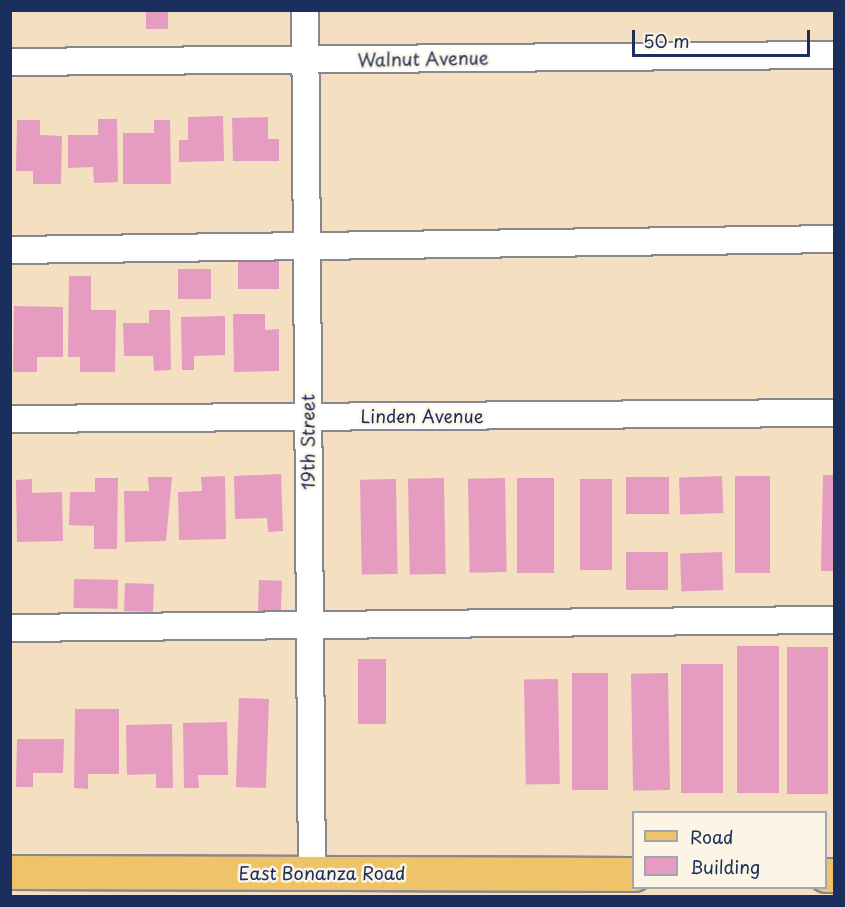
<!DOCTYPE html>
<html>
<head>
<meta charset="utf-8">
<style>
	body { margin:0 }
	#map { position:relative; width:845px; height:907px; overflow:hidden; background:#f5dfc1; font-family:"Playpen Sans",sans-serif }
	div>[style] { position:absolute }
	[style*='--x'] { left:calc(var(--x)*1px); top:calc(var(--y)*1px); width:calc(var(--w)*1px); rotate:calc(var(--a)*1deg) }
	.building>* { inset:0; background:#e59cc0; transform-origin:0 0 }
	.roads { filter:drop-shadow(2px 0 #888790) drop-shadow(-2px 0 #888790) drop-shadow(0 2px #888790) drop-shadow(0 -2px #888790) }
	.minor>* { height:26px; margin:-13px; padding:0 13px; transform-origin:13px; border-radius:13px; background:#fff }
	.major>* { height:33px; margin:-16.5px; padding:0 16.5px; transform-origin:16.5px; border-radius:16.5px; background:#efc469 }
	span { translate:-50% -50%; white-space:nowrap; text-align:center; line-height:1.15; -webkit-text-stroke:5px #fcf5e5; paint-order:stroke }
	.street-label { font-size:18px; color:#1b2f5e }
	.frame { position:absolute; inset:0; border:12px solid #1b2f5e; pointer-events:none }
	.legend { position:absolute; left:632px; top:811px; width:195px; height:78px; box-sizing:border-box; background:#fcf5e5; border:2px solid #a2a6af; margin:0; padding:8px 10px; list-style:none; font-size:18px; color:#1b2f5e }
	.legend li { display:flex; align-items:center; gap:12px; height:30px }
	.legend b { width:30px; border:2px solid #a2a6af }
	.scale { position:absolute; left:632px; top:30px; width:178px; height:27px; box-sizing:border-box; border:3px solid #1b2f5e; border-top:0; padding-left:8px; font-size:18px; line-height:21px; white-space:nowrap; color:#1b2f5e; -webkit-text-stroke:4px #fcf5e5; paint-order:stroke }
</style>
</head>
<body>
<div id="map">
	<div class="building">
		<div style="left:146px;top:10px;width:22px;height:19px"></div>
		<div style="clip-path:polygon(223px 116px,224px 161px,179px 162px,179px 140px,188px 140px,188px 117px)"></div>
		<div style="clip-path:polygon(268px 117px,268px 139px,279px 139px,279px 161px,233px 161px,232px 118px)"></div>
		<div style="clip-path:polygon(98px 119px,117px 119px,118px 182px,94px 183px,93px 167px,68px 168px,68px 135px,98px 135px)"></div>
		<div style="clip-path:polygon(17px 120px,40px 120px,40px 135px,62px 136px,61px 184px,33px 184px,33px 171px,16px 171px)"></div>
		<div style="clip-path:polygon(154px 120px,170px 120px,171px 184px,123px 184px,123px 133px,154px 133px)"></div>
		<div style="left:279px;top:258px;width:31px;height:41px;rotate:90deg"></div>
		<div style="left:178px;top:269px;width:33px;height:30px"></div>
		<div style="clip-path:polygon(69px 276px,91px 276px,91px 310px,116px 310px,115px 372px,80px 372px,80px 357px,68px 357px)"></div>
		<div style="clip-path:polygon(14px 306px,63px 307px,63px 357px,37px 357px,37px 372px,13px 372px)"></div>
		<div style="clip-path:polygon(149px 310px,170px 310px,171px 370px,154px 371px,153px 356px,124px 356px,123px 323px,149px 323px)"></div>
		<div style="clip-path:polygon(233px 314px,265px 314px,265px 330px,279px 329px,279px 371px,234px 372px)"></div>
		<div style="clip-path:polygon(225px 316px,225px 355px,194px 356px,194px 370px,182px 370px,181px 317px)"></div>
		<div style="clip-path:polygon(281px 474px,283px 531px,268px 532px,267px 518px,235px 519px,234px 476px)"></div>
		<div style="clip-path:polygon(823px 475px,834px 475px,834px 571px,821px 571px)"></div>
		<div style="clip-path:polygon(225px 476px,226px 539px,179px 540px,178px 492px,202px 491px,201px 477px)"></div>
		<div style="left:722px;top:476px;width:37px;height:43px;rotate:88deg"></div>
		<div style="left:735px;top:476px;width:35px;height:97px"></div>
		<div style="clip-path:polygon(148px 477px,172px 477px,166px 541px,125px 542px,124px 491px,149px 491px)"></div>
		<div style="left:626px;top:477px;width:43px;height:37px"></div>
		<div style="clip-path:polygon(95px 478px,118px 478px,117px 549px,94px 549px,94px 526px,69px 525px,70px 492px,95px 492px)"></div>
		<div style="left:444px;top:478px;width:96px;height:36px;rotate:89deg"></div>
		<div style="left:505px;top:478px;width:94px;height:37px;rotate:89deg"></div>
		<div style="left:517px;top:478px;width:37px;height:95px"></div>
		<div style="clip-path:polygon(32px 479px,32px 493px,62px 492px,63px 541px,17px 542px,16px 480px)"></div>
		<div style="left:396px;top:479px;width:95px;height:36px;rotate:89deg"></div>
		<div style="left:580px;top:479px;width:32px;height:91px"></div>
		<div style="left:626px;top:552px;width:42px;height:38px"></div>
		<div style="left:722px;top:552px;width:38px;height:42px;rotate:88deg"></div>
		<div style="left:74px;top:579px;width:44px;height:29px;rotate:1deg"></div>
		<div style="left:259px;top:580px;width:23px;height:31px;rotate:2deg"></div>
		<div style="left:125px;top:583px;width:29px;height:28px;rotate:2deg"></div>
		<div style="left:737px;top:646px;width:42px;height:147px"></div>
		<div style="left:787px;top:647px;width:41px;height:147px"></div>
		<div style="left:358px;top:659px;width:28px;height:65px"></div>
		<div style="left:681px;top:664px;width:42px;height:129px"></div>
		<div style="left:572px;top:673px;width:36px;height:117px"></div>
		<div style="left:668px;top:673px;width:117px;height:37px;rotate:89deg"></div>
		<div style="left:558px;top:679px;width:105px;height:34px;rotate:89deg"></div>
		<div style="left:239px;top:698px;width:30px;height:89px;rotate:2deg"></div>
		<div style="clip-path:polygon(75px 709px,119px 709px,119px 774px,88px 774px,88px 789px,74px 788px)"></div>
		<div style="clip-path:polygon(227px 722px,228px 775px,198px 775px,199px 788px,184px 788px,183px 723px)"></div>
		<div style="clip-path:polygon(172px 724px,173px 788px,156px 788px,156px 774px,127px 775px,126px 725px)"></div>
		<div style="clip-path:polygon(17px 739px,64px 739px,63px 773px,33px 773px,33px 787px,16px 787px)"></div>
	</div>
	<div class="roads">
		<div class="minor">
			<div style="--x:305;--y:10;--w:863;--a:89.54"></div>
			<div style="--x:10;--y:62;--w:824;--a:-0.49"></div>
			<div style="--x:10;--y:250;--w:824;--a:-0.76"></div>
			<div style="--x:10;--y:419;--w:824;--a:-0.42"></div>
			<div style="--x:10;--y:628;--w:824;--a:-0.56"></div>
		</div>
		<div class="major">
			<div style="--x:10;--y:872;--w:624;--a:0.18"></div>
			<div style="--x:826;--y:875;--w:8;--a:0"></div>
		</div>
	</div>
	<div class="street-label">
		<span style="left:423px;top:59px;rotate:-1deg">Walnut Avenue</span>
		<span style="left:422px;top:416px">Linden Avenue</span>
		<span style="left:308px;top:442px;rotate:-90deg">19th Street</span>
		<span style="left:322px;top:873px">East Bonanza Road</span>
	</div>
	<div class="frame"></div>
	<ul class="legend">
	<li><b style="height:8px;background:#efc469"></b>Road</li>
	<li><b style="height:16px;background:#e59cc0"></b>Building</li>
	</ul>
	<div class="scale">50 m</div>
</div>
</body>
</html>
